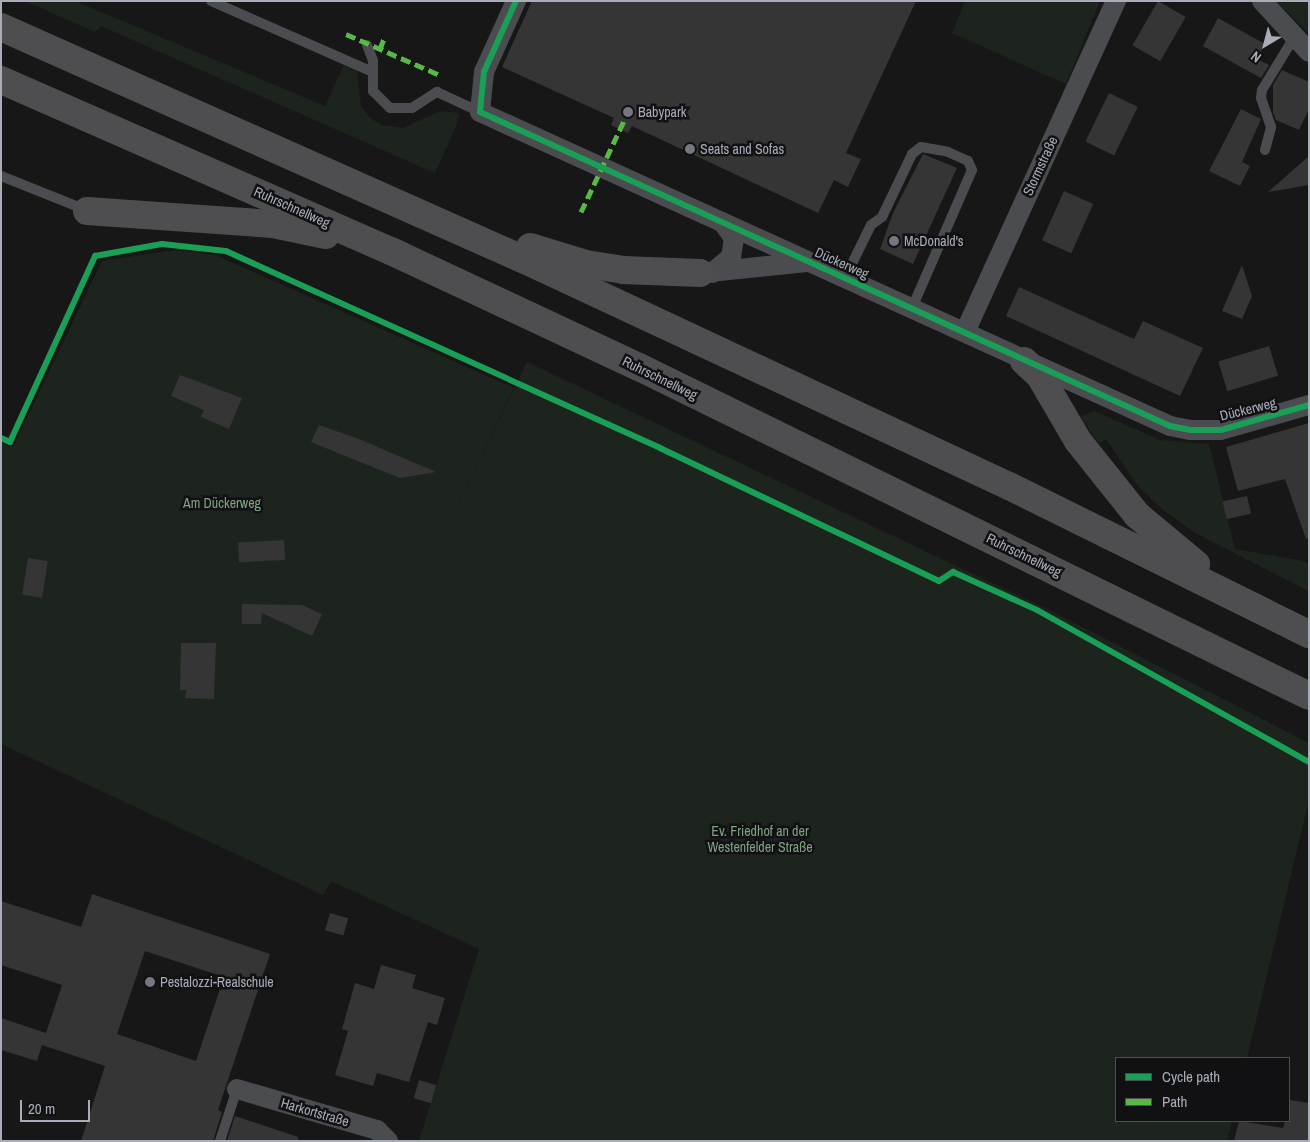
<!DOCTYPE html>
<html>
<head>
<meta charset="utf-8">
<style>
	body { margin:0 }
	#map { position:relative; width:1310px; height:1142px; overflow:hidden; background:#171717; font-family:"Archivo Narrow",sans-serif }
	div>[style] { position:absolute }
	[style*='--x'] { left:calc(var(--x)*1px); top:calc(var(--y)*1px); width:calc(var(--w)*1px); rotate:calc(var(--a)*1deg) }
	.green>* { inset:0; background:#1d241e }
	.building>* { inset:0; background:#353536; transform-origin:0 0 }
	.lane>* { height:10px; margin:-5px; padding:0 5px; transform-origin:5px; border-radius:5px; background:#4b4c50 }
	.street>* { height:20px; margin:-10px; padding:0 10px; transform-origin:10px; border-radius:10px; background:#4b4c50 }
	.highway>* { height:28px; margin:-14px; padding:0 14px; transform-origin:14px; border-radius:14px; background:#4e4e51 }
	.quiet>* { height:5px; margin-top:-2.5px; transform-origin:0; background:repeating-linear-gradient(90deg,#58b947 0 10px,transparent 0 15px) }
	.cycleway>* { height:6px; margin:-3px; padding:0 3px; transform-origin:3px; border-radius:3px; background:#1a9f57 }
	.dots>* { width:14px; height:14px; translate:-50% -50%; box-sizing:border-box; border:2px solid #111113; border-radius:50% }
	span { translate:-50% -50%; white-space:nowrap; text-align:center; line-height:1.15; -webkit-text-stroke:5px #111113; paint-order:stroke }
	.poi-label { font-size:14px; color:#a8adb8 }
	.left { translate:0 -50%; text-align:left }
	.street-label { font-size:14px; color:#a8adb8 }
	.park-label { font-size:14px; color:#7fa381 }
	.frame { position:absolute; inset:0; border:2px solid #a8adb8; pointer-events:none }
	.legend { position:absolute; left:1115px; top:1057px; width:175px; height:65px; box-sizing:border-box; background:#111113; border:1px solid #4d4f55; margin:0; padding:6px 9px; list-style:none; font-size:15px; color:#a8adb8 }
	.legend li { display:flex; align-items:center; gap:10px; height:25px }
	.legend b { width:25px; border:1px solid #4d4f55 }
	.north { position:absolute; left:1240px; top:20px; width:50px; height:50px; -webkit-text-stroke:4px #111113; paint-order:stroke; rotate:217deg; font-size:14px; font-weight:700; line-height:20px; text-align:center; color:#a8adb8 }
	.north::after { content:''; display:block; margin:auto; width:18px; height:22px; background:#a8adb8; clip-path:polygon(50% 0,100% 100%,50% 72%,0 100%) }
	.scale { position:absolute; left:20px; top:1100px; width:70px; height:22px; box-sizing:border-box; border:2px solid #a8adb8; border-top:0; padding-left:6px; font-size:15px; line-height:18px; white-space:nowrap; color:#a8adb8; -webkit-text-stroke:4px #111113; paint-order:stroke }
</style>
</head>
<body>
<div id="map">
	<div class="green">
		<div style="clip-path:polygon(25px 1px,75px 1px,325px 106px,344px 65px,357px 72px,361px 106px,369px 117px,381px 125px,403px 128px,440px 111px,459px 113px,457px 124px,435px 173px,101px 26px,95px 32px)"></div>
		<div style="clip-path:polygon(965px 1px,1100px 1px,1066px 84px,952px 33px)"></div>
		<div style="clip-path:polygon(1276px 1px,1309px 1px,1309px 34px)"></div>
		<div style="clip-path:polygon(174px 250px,215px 255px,514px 388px,399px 628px,527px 362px,1045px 608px,1309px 743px,1309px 800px,1247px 1058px,1116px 1058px,1116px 1121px,1232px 1121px,1227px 1141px,419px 1141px,479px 949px,331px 881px,323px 895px,1px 744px,1px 442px,13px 447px,102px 261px)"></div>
		<div style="clip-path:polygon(1094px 411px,1160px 440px,1209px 444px,1235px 549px,1304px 561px,1309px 565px,1309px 591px,1195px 533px,1163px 510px,1138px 486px,1106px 439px,1099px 443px,1080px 417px)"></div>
	</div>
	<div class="building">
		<div style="clip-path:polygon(532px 1px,916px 1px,846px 153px,861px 159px,848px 187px,834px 180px,818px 213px,632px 126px,628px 133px,611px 125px,614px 118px,502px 67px)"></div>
		<div style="left:1158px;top:1px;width:32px;height:51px;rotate:30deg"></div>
		<div style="clip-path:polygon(1218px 18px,1265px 44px,1257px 59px,1269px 65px,1261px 78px,1203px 46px)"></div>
		<div style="clip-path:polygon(1282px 70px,1309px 82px,1309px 109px,1299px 130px,1276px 120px,1273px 112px,1273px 85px)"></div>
		<div style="left:1109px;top:93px;width:32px;height:54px;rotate:26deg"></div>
		<div style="clip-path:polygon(1241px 109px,1261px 119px,1242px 162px,1250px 166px,1240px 186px,1209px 171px)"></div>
		<div style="clip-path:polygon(923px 154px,957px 168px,913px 264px,880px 249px,893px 213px)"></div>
		<div style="clip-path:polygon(1309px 156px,1309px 185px,1268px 192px)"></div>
		<div style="left:1064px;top:191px;width:32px;height:54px;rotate:24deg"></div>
		<div style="clip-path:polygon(1242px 265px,1252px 296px,1242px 319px,1222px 311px)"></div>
		<div style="clip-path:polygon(1019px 287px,1134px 339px,1143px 321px,1203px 348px,1180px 396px,1006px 316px)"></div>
		<div style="left:1269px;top:346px;width:31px;height:53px;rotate:73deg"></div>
		<div style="clip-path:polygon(180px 375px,242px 398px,229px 429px,201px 417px,204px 410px,171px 396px)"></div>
		<div style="clip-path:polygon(1309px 423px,1309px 538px,1306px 539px,1285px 479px,1238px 491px,1226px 447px)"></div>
		<div style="clip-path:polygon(319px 425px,359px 439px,436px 472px,400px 478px,355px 460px,311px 442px)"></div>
		<div style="left:1247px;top:496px;width:18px;height:25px;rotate:77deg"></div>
		<div style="left:284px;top:540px;width:20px;height:46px;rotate:87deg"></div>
		<div style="left:28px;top:558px;width:20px;height:37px;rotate:9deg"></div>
		<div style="clip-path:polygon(242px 604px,302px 605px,322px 614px,312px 636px,262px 613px,261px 624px,242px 624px)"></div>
		<div style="clip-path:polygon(181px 643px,216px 643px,214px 699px,185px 698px,186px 690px,180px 690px)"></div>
		<div style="clip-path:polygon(evenodd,92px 894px,270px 954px,218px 1110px,222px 1112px,213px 1141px,81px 1141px,105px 1066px,42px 1045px,37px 1061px,1px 1050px,1px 1018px,46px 1033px,62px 985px,1px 965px,1px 901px,81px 927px,92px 894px,145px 951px,224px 977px,196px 1061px,117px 1034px,145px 951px)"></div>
		<div style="left:330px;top:913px;width:19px;height:18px;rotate:16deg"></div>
		<div style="clip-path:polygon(381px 965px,416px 975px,412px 988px,445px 998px,437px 1025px,428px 1022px,409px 1082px,377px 1073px,373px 1086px,335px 1075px,348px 1031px,342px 1029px,355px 983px,374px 989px)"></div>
		<div style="left:419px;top:1080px;width:18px;height:19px;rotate:16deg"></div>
		<div style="clip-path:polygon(1290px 1100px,1309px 1103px,1309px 1141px,1234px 1141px,1239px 1121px,1283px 1128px,1285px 1121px,1289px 1121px)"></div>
		<div style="clip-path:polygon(235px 1116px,298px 1137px,298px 1141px,227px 1141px)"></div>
	</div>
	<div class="lane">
		<div style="--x:211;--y:1;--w:177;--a:23.7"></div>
		<div style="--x:367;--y:45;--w:17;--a:69"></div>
		<div style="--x:373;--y:61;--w:30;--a:90"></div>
		<div style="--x:373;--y:91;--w:24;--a:45"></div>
		<div style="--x:390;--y:108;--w:22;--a:0"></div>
		<div style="--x:412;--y:108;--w:30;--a:-33"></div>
		<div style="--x:437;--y:92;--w:47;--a:24.9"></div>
		<div style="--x:1265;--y:150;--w:24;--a:-75"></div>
		<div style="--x:1271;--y:127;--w:31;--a:-109"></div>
		<div style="--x:1261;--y:98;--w:8;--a:-83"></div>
		<div style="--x:1262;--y:90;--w:63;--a:-58.6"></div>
		<div style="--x:1;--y:176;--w:92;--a:21.8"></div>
		<div style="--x:845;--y:278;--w:59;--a:-63.9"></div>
		<div style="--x:871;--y:225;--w:14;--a:-36"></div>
		<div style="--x:882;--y:217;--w:70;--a:-64.5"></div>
		<div style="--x:912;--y:154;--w:11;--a:-38"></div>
		<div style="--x:921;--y:147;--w:27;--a:10"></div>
		<div style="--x:948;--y:152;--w:22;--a:24"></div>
		<div style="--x:968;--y:161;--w:10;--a:66"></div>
		<div style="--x:972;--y:170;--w:150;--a:113.5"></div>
		<div style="--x:220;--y:1141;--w:55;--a:-71.9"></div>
	</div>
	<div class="street">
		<div style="--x:516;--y:1;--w:78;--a:114.3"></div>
		<div style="--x:484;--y:72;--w:40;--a:95.7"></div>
		<div style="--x:480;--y:112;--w:758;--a:24.47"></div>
		<div style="--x:1170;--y:426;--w:20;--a:11"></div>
		<div style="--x:1190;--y:430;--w:31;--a:0"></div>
		<div style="--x:1221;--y:430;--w:91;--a:-15.9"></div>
		<div style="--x:1262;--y:1;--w:69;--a:47.3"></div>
		<div style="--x:700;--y:273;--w:107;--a:-5.9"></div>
		<div style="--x:712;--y:273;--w:25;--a:-40"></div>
		<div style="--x:731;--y:257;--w:19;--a:-81"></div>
		<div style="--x:734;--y:238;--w:19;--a:-126"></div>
		<div style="--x:965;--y:332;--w:364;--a:-65.5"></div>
		<div style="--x:237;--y:1089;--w:146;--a:16.3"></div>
		<div style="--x:377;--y:1130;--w:16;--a:45"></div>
	</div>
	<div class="highway">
		<div style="--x:1;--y:27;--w:588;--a:23.99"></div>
		<div style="--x:538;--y:266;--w:520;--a:25.04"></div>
		<div style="--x:1009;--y:486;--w:335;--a:26.3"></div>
		<div style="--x:1;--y:80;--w:426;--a:23.7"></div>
		<div style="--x:391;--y:251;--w:274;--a:25.1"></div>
		<div style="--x:639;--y:367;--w:746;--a:26.15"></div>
		<div style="--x:87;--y:211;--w:186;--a:4"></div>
		<div style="--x:273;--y:224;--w:54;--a:11.7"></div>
		<div style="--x:530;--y:247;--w:59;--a:16.9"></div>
		<div style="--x:586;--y:264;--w:37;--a:9"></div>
		<div style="--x:623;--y:270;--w:77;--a:2.2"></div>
		<div style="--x:1024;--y:361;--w:22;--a:43"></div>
		<div style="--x:1040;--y:376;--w:75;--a:59.7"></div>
		<div style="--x:1078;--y:441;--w:95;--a:51.4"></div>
		<div style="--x:1137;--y:515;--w:77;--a:39.7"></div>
	</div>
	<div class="quiet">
		<div style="--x:346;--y:34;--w:103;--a:23.6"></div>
		<div style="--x:380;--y:49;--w:14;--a:-69"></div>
		<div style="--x:581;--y:212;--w:110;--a:-64.8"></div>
	</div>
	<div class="cycleway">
		<div style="--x:516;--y:1;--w:78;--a:114.3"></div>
		<div style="--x:484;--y:72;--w:40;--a:95.7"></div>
		<div style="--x:480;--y:112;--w:758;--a:24.47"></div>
		<div style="--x:1170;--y:426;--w:20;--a:11"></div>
		<div style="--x:1190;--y:430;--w:31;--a:0"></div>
		<div style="--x:1221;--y:430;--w:91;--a:-15.9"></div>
		<div style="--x:1;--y:438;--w:10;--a:24"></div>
		<div style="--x:10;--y:442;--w:205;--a:-65.4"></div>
		<div style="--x:95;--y:256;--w:68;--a:-10.2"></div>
		<div style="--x:162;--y:244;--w:64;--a:6.2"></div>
		<div style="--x:226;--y:251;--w:477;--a:24.4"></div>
		<div style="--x:660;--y:448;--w:309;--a:25.5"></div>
		<div style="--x:939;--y:581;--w:17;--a:-33"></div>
		<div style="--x:953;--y:572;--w:92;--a:24.3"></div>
		<div style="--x:1037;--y:610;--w:312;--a:29.2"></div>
	</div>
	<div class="dots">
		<div style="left:628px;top:112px;background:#757880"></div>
		<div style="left:690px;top:149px;background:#757880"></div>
		<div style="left:894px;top:241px;background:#757880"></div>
		<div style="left:150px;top:982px;background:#757880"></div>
	</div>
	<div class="poi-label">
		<span class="left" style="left:638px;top:112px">Babypark</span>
		<span class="left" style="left:700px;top:149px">Seats and Sofas</span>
		<span class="left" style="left:904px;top:241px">McDonald's</span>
		<span class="left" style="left:160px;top:982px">Pestalozzi-Realschule</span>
	</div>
	<div class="street-label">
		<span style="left:1040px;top:166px;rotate:-65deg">Stormstraße</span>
		<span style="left:292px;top:207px;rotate:24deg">Ruhrschnellweg</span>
		<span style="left:842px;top:263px;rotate:24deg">Dückerweg</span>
		<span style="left:660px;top:378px;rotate:26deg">Ruhrschnellweg</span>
		<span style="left:1248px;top:409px;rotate:-14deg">Dückerweg</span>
		<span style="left:1024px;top:555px;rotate:26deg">Ruhrschnellweg</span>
		<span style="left:315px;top:1112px;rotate:16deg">Harkortstraße</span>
	</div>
	<div class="park-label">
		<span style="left:222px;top:503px">Am Dückerweg</span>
		<span style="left:760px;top:839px">Ev. Friedhof an der<br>Westenfelder Straße</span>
	</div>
	<div class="frame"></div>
	<ul class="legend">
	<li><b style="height:6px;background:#1a9f57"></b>Cycle path</li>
	<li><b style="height:6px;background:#58b947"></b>Path</li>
	</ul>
	<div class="north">N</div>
	<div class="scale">20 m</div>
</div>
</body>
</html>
